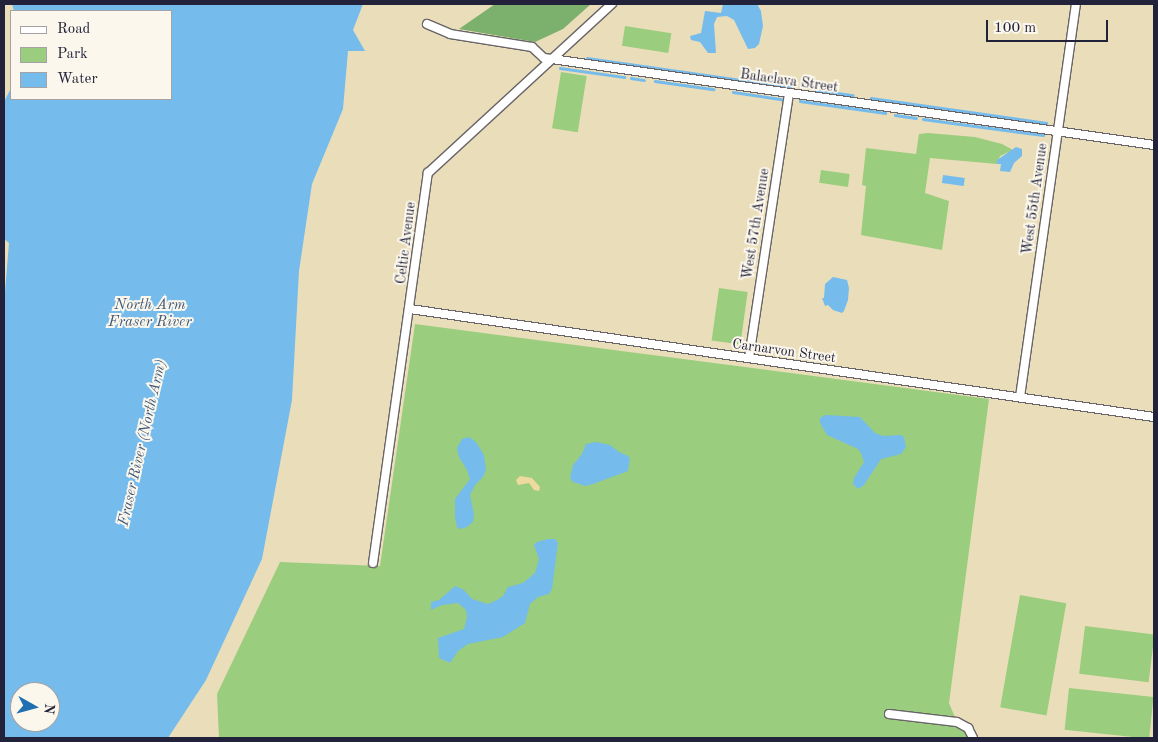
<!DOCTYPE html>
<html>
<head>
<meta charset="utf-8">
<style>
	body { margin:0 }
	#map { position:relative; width:1158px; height:742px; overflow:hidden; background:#eadeba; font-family:"Old Standard TT",serif }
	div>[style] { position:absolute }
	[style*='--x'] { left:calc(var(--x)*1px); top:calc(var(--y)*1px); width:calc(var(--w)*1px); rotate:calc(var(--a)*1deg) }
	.green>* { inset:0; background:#9bcd7e; transform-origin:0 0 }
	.forest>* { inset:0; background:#7cb06d }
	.sand>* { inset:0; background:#eeda9e }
	.water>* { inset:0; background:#75bbec; transform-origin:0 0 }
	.stream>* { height:2.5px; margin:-1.25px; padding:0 1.25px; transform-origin:1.25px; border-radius:1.25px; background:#75bbec }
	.roads { filter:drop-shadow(1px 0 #686467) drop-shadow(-1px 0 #686467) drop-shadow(0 1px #686467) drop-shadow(0 -1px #686467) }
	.street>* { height:8px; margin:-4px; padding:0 4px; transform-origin:4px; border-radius:4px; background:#fff }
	span { translate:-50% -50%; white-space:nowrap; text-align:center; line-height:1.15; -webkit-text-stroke:4px #fbf7ec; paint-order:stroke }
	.street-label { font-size:14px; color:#22223b }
	.water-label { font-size:15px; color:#3f5879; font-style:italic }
	.frame { position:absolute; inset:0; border:5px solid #22223b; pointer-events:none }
	.legend { position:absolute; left:10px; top:10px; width:162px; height:90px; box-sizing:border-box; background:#fbf7ec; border:1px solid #a4a2a5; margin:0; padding:6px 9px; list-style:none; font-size:15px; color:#22223b }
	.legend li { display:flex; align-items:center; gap:10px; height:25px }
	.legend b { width:25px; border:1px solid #a4a2a5 }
	.north { position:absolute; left:10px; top:682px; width:50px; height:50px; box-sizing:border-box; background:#fbf7ec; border:1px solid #a4a2a5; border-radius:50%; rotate:97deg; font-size:14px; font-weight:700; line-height:20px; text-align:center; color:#22223b }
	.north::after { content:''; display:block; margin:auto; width:18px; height:22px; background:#1f6fb2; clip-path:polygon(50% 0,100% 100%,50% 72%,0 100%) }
	.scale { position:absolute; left:986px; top:20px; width:122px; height:22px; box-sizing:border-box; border:2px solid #22223b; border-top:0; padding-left:6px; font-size:15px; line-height:18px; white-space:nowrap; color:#22223b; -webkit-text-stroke:4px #fbf7ec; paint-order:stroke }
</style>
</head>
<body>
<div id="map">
	<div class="green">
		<div style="left:625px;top:26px;width:47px;height:20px;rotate:9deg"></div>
		<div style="left:561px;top:72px;width:26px;height:57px;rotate:9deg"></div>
		<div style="clip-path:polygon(928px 133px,975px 137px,1002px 144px,1013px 150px,1000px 156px,997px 164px,930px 158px,925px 193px,949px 201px,942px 250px,861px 235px,866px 186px,862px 185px,866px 148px,916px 154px,919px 134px)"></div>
		<div style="left:821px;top:170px;width:29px;height:13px;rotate:8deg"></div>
		<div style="left:719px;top:288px;width:29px;height:53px;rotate:8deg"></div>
		<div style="clip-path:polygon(415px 324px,989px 399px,949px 703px,957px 722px,973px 738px,219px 738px,217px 694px,280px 562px,380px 566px)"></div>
		<div style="left:1020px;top:595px;width:47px;height:114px;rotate:10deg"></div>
		<div style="left:1085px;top:626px;width:70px;height:48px;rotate:7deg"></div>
		<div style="left:1069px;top:688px;width:85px;height:42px;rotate:6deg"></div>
	</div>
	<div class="forest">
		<div style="clip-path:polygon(495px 4px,591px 4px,563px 29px,535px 42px,459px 29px)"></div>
	</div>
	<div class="sand">
		<div style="clip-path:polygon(520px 476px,532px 478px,540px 487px,539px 491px,534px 490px,529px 483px,518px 485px,516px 480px)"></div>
	</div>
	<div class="water">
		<div style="clip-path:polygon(evenodd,12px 4px,363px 4px,353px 30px,365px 51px,348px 51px,343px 109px,312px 184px,299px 271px,292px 400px,262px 559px,206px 680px,168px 738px,4px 738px,4px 304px,9px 243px,4px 239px,4px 102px,11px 88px,11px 99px,171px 99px,171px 11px,14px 11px,12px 4px,20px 692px,50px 692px,50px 722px,20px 722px,20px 692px)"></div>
		<div style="clip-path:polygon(723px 4px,757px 4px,761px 11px,763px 26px,759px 44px,755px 48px,748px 49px,734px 20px,727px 16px,717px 17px,714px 24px,716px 53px,708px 53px,700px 42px,691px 40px,690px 36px,701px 33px,705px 11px,721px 13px)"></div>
		<div style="clip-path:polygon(1016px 147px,1022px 149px,1022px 156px,1014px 163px,1010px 172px,1000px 171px,1001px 164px,997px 164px,997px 160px)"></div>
		<div style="left:943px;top:175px;width:22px;height:8px;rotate:8deg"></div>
		<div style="clip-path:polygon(833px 277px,847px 280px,849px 288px,848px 300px,844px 311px,842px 313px,833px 310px,828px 305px,825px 306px,822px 298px,824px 298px,825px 284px)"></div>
		<div style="clip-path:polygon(825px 415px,860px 417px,875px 433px,883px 436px,901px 435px,904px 437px,906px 447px,901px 454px,881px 459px,864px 485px,858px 489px,853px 484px,854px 478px,864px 462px,861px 453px,858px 449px,827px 435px,820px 423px,820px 418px)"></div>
		<div style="clip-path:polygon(469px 437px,476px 442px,484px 455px,486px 470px,483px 477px,475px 485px,470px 495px,474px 514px,473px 522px,467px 527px,460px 529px,457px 527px,455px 517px,455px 499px,470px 479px,467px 470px,459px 457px,457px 448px,462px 439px)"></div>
		<div style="clip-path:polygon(596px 442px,610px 445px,619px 452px,628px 456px,630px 459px,628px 471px,593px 484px,586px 486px,573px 482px,570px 478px,573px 465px,582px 454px,586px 444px)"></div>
		<div style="clip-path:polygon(548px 539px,555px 539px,558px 543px,552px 589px,549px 594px,538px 597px,530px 604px,525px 623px,503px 637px,468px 644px,458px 651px,450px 663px,439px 658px,438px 638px,464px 629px,467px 617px,466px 610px,458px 603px,442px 605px,431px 610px,431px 602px,439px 600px,455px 586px,464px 590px,472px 599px,488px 604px,497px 600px,503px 596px,508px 587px,523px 583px,535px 573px,539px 559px,534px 545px,537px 542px)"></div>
	</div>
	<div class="stream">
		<div style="--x:587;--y:58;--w:205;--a:8.1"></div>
		<div style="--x:560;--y:68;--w:65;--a:8"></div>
		<div style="--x:631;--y:78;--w:13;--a:9"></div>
		<div style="--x:655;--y:81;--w:59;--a:7.9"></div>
		<div style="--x:816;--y:90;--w:37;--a:8"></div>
		<div style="--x:733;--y:92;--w:49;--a:8.3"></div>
		<div style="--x:871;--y:98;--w:177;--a:8.1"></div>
		<div style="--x:800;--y:101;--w:86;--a:8"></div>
		<div style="--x:895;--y:115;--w:21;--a:8"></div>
		<div style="--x:923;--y:119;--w:121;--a:7.6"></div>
	</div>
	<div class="roads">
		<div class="street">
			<div style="--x:427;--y:24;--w:25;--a:23"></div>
			<div style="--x:450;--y:34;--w:83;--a:9"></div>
			<div style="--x:532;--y:47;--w:16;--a:43"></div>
			<div style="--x:544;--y:58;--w:8;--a:7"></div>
			<div style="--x:552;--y:59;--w:608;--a:8.13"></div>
			<div style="--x:410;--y:309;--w:752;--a:8.26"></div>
			<div style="--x:749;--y:358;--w:267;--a:-81.4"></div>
			<div style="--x:1020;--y:397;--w:397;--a:-81.9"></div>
			<div style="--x:373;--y:563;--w:394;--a:-82"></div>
			<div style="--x:428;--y:173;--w:250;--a:-42.6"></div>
			<div style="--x:889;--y:714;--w:68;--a:6.7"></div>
			<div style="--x:957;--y:722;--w:13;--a:29"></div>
			<div style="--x:968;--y:728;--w:11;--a:63"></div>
		</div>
	</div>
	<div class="street-label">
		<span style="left:789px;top:81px;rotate:8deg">Balaclava Street</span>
		<span style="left:1035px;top:199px;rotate:-82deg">West 55th Avenue</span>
		<span style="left:756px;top:224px;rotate:-81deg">West 57th Avenue</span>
		<span style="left:406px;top:243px;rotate:-83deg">Celtic Avenue</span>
		<span style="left:784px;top:351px;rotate:8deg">Carnarvon Street</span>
	</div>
	<div class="water-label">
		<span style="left:150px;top:314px">North Arm<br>Fraser River</span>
		<span style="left:143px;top:443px;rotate:-77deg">Fraser River (North Arm)</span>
	</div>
	<div class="frame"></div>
	<ul class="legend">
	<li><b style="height:6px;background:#fff"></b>Road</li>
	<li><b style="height:14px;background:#9bcd7e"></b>Park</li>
	<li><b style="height:14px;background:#75bbec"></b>Water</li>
	</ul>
	<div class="north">N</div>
	<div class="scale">100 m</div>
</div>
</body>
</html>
